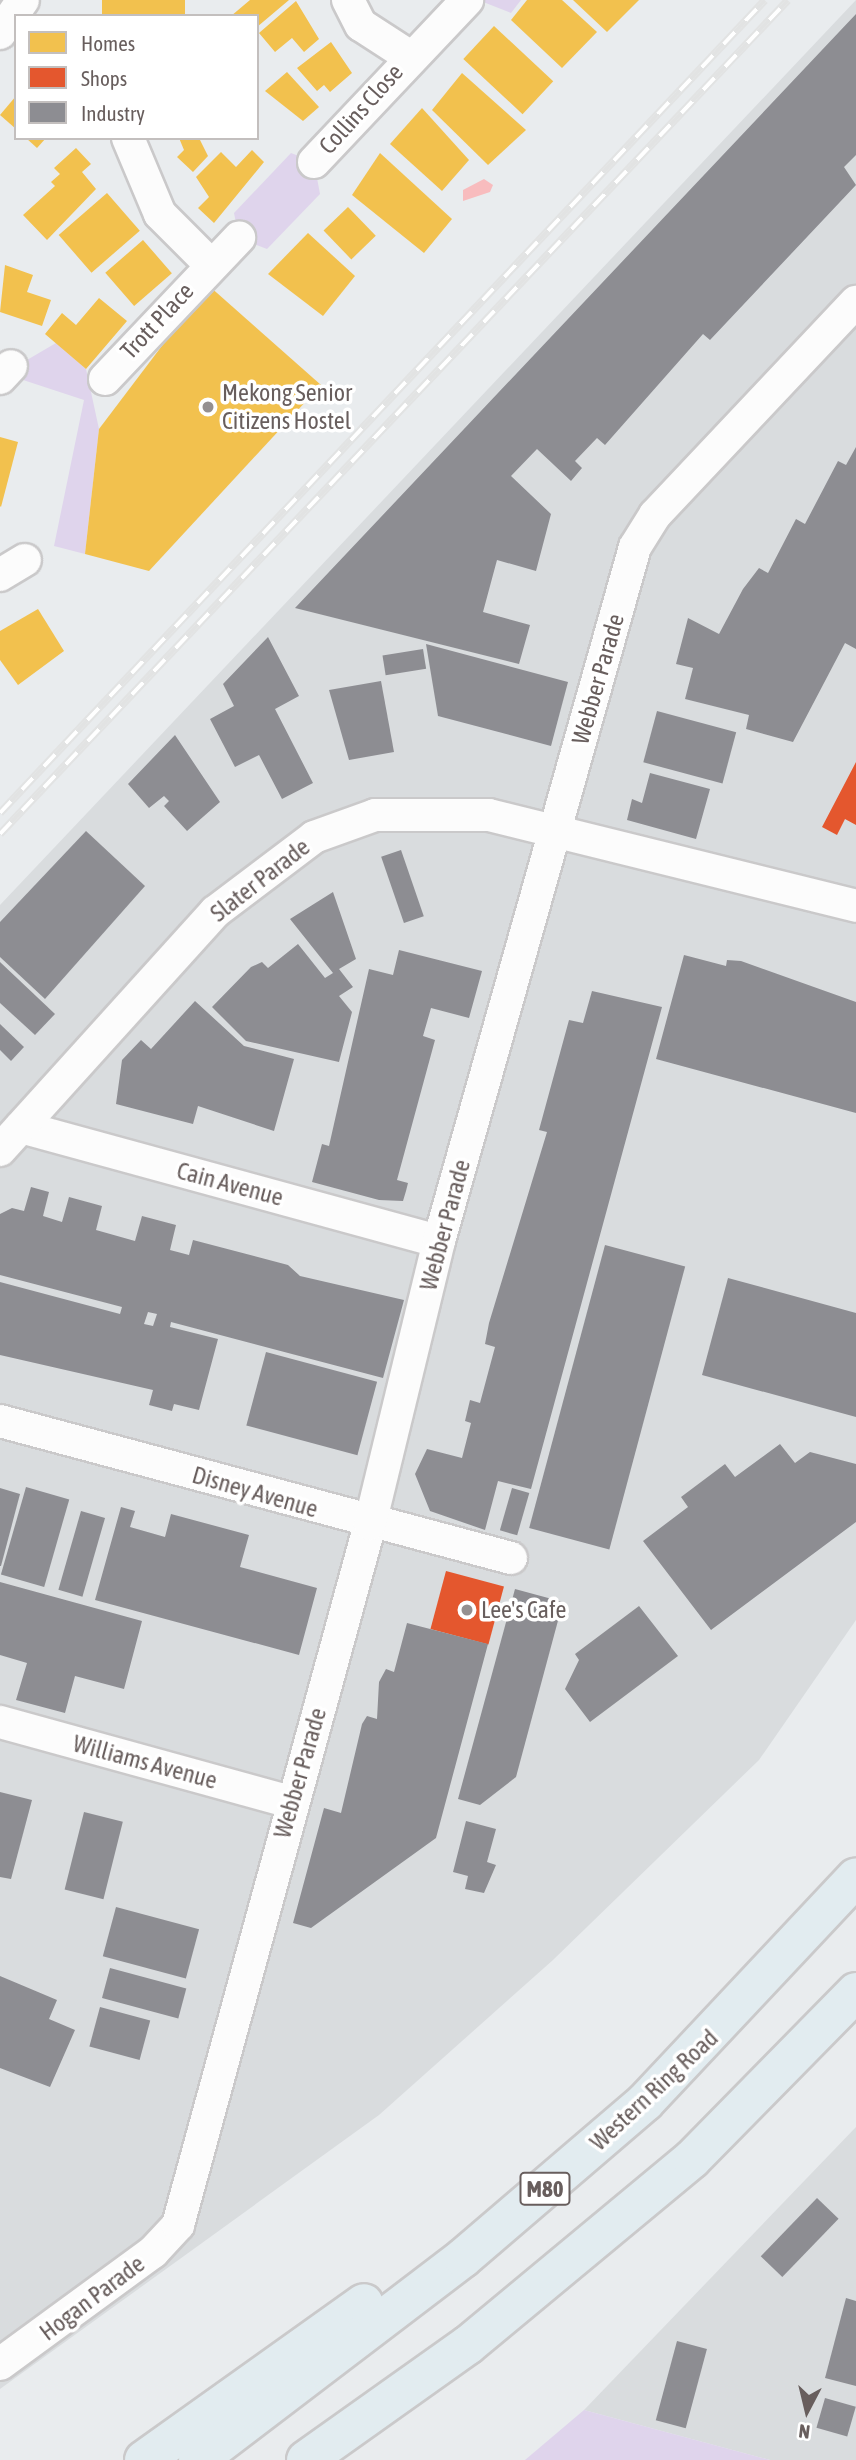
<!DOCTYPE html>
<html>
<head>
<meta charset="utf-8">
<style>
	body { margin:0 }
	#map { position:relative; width:856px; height:2460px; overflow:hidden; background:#e9ecee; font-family:"Asap Condensed",sans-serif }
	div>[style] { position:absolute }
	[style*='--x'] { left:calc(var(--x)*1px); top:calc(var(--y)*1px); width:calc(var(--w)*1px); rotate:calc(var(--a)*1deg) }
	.industrial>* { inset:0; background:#d9dcde }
	.green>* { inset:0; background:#dfd4ec }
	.water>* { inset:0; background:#f8bcbe }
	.homes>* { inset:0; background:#f2c14e; transform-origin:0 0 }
	.shops>* { inset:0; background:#e4572e; transform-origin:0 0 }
	.industry>* { inset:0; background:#8d8d92; transform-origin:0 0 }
	.roads { filter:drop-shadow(2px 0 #cac9ca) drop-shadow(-2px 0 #cac9ca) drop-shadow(0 2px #cac9ca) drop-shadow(0 -2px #cac9ca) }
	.minor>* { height:32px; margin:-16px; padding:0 16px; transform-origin:16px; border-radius:16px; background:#fcfcfc }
	.highway>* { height:38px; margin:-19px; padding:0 19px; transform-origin:19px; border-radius:19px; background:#e2ecf0 }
	.rail>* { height:8px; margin-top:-4px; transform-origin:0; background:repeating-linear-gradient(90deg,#fff 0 16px,#e2e3e3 0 32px); box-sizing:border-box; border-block:2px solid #e2e3e3 }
	.dots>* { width:19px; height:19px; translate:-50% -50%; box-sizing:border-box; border:4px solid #fff; border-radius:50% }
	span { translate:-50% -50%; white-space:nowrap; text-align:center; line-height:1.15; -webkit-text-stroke:7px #fff; paint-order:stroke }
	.shield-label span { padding:2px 5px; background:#fff; border:2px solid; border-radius:5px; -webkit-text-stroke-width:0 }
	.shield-label { font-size:23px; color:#685e5d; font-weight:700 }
	.street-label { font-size:24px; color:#685e5d }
	.poi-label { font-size:24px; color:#685e5d }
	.left { translate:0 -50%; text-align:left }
	.legend { position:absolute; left:14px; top:14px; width:245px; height:126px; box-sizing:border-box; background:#fff; border:2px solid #c3bfbe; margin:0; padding:9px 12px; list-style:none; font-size:21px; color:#685e5d }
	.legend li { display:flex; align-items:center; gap:14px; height:35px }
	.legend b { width:35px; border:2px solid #c3bfbe }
	.north { position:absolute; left:772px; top:2376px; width:70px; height:70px; -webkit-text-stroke:5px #fff; paint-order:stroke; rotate:187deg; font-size:19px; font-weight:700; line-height:28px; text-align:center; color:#685e5d }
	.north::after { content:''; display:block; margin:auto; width:24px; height:32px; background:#685e5d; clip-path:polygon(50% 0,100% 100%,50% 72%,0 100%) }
</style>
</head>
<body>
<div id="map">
	<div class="industrial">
		<div style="clip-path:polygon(856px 0,856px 1620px,759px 1760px,553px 1960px,379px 2115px,0 2389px,0 905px)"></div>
		<div style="clip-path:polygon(856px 2127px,856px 2460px,770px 2460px,584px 2410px)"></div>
	</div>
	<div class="green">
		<div style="clip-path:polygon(478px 0,521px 0,511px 13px)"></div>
		<div style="clip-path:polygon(291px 153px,314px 162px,320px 194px,267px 249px,239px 238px,234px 213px)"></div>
		<div style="clip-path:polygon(56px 343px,86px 369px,99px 429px,85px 554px,54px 546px,84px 400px,14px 377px,15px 367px)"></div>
		<div style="clip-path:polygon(584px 2410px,770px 2460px,525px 2460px)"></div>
	</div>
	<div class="water">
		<div style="clip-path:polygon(484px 179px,493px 185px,490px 192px,463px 201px,463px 190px)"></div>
	</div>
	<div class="homes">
		<div style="left:102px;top:0;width:83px;height:16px"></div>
		<div style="clip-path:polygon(250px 0,289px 0,257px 27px,257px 16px,231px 16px)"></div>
		<div style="clip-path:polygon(527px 0,562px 0,597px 32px,562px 68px,511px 20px)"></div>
		<div style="clip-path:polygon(573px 0,639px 0,607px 32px)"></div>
		<div style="clip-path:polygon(296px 1px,319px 39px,304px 52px,292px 38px,275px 52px,259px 33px)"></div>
		<div style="left:494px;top:26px;width:81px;height:45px;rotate:43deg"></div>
		<div style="clip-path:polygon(331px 42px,352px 73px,330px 92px,324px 85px,317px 91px,297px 68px)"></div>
		<div style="clip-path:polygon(287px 72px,319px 107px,303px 121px,265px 91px)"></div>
		<div style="clip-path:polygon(462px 73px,526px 130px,488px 165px,432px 110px)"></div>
		<div style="clip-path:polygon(16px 96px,16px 129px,0 115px)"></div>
		<div style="clip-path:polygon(422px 108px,469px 160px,442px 191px,390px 144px)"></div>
		<div style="clip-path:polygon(26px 138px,46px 138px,37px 148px)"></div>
		<div style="clip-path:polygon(179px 138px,199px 138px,208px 156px,193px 172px,177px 157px,184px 150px)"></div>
		<div style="clip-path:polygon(76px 148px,91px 164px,82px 172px,96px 189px,47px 240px,23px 215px,55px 186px,51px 182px,60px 174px,54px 168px)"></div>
		<div style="clip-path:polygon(252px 150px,264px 162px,214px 223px,198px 208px,209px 197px,196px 177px,221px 152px,236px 167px)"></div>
		<div style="clip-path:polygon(380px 153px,452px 219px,424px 253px,352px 195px)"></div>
		<div style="left:107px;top:193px;width:50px;height:64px;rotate:49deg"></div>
		<div style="left:348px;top:207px;width:40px;height:34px;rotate:46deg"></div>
		<div style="clip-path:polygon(308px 233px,355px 276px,323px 316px,268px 274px)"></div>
		<div style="left:143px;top:240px;width:44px;height:50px;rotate:49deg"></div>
		<div style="clip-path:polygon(5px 265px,33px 275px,27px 292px,51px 300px,42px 326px,0 312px)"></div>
		<div style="clip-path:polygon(208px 285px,321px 385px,149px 571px,85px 554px,99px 429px)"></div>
		<div style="clip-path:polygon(99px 298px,127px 321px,86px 369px,45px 334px,62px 313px,76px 325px)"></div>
		<div style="clip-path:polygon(0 437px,18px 442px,1px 507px,0 506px)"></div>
		<div style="clip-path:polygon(38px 609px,64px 651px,18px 685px,0 660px,0 631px)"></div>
	</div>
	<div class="shops">
		<div style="clip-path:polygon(856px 762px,856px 825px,845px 819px,837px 835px,822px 827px)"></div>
		<div style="left:446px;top:1571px;width:60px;height:60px;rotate:15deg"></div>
	</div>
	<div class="industry">
		<div style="clip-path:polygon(856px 14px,856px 155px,844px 167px,856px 185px,710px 340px,703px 334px,605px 445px,597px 438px,575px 461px,582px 468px,571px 481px,537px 449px,511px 476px,551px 514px,536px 571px,497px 560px,483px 612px,530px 625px,519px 664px,295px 608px)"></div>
		<div style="clip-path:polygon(856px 447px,856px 649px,845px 643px,793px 742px,746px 729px,749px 715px,685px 699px,693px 668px,676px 664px,688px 618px,719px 634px,743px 589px,759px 568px,768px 573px,796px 519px,805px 524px,838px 461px,846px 465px)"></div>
		<div style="clip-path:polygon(268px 637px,299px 696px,275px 709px,313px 783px,282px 799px,259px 755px,235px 767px,210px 719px,234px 706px,223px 684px)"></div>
		<div style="clip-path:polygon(426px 644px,568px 682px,551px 746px,438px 716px)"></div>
		<div style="left:423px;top:649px;width:20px;height:41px;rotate:81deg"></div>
		<div style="clip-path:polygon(381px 681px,394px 752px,349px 760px,329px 690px)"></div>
		<div style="left:657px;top:711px;width:82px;height:53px;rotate:15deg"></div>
		<div style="clip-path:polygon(175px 735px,220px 802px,187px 831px,164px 806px,169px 801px,164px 796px,149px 808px,128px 784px)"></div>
		<div style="clip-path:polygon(650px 773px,710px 789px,696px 839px,627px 820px,632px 799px,642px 803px)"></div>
		<div style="clip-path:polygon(86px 831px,145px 886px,45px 999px,0 957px,0 922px)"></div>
		<div style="left:401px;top:850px;width:70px;height:21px;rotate:71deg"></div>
		<div style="clip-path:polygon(333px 892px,356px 959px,339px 969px,353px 987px,339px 996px,352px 1012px,339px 1062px,246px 1041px,212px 1007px,251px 967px,262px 962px,268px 968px,298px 944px,325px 978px,333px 973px,290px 919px)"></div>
		<div style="clip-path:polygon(399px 950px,482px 971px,469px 1018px,431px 1008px,423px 1036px,435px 1040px,397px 1180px,408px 1183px,406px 1191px,403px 1201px,379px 1200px,312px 1182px,322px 1144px,329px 1146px,369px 969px,393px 975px)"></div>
		<div style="clip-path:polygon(684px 955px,726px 966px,727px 960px,741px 961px,856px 1002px,856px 1113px,656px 1059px)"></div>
		<div style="clip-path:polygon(0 962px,55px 1014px,35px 1035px,0 1003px)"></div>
		<div style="clip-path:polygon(592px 991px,662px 1007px,531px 1489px,498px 1481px,485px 1530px,430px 1511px,415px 1474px,427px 1449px,462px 1458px,471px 1423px,465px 1421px,470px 1400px,480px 1403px,495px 1347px,485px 1344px,489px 1323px,547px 1132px,539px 1130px,569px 1020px,583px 1023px)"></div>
		<div style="clip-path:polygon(195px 1001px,244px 1046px,294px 1059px,274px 1131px,198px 1106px,193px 1124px,116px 1104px,122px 1060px,141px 1040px,151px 1049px)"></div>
		<div style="clip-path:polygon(0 1024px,24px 1047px,11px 1061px,0 1050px)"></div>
		<div style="clip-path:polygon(evenodd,31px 1187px,49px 1192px,43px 1216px,62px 1222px,69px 1197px,102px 1206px,96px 1230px,135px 1241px,142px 1216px,176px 1225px,170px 1250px,189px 1255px,193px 1240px,288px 1265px,300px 1276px,404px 1300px,383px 1378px,171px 1322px,170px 1327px,218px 1339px,199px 1410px,174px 1404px,172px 1411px,149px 1405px,153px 1390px,0 1355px,0 1282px,120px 1314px,122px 1307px,0 1275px,0 1214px,12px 1208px,24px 1211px,31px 1187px,148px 1312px,157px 1314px,153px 1326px,144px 1324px,148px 1312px)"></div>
		<div style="left:605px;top:1245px;width:83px;height:293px;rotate:15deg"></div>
		<div style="clip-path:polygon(728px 1278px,856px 1313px,856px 1417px,702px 1375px)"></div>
		<div style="left:266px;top:1352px;width:115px;height:76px;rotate:15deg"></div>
		<div style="clip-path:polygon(780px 1444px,795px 1463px,810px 1452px,856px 1464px,856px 1522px,711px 1630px,643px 1541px,688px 1507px,681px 1497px,725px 1464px,735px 1477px)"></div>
		<div style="left:26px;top:1487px;width:45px;height:91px;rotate:16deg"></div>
		<div style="clip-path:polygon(0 1488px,20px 1494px,1px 1566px,0 1566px)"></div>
		<div style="left:512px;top:1488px;width:18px;height:44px;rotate:16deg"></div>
		<div style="clip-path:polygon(121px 1507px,135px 1511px,130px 1527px,165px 1537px,171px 1514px,249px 1535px,240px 1567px,317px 1588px,299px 1655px,95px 1600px)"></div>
		<div style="left:81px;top:1511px;width:25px;height:82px;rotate:16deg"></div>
		<div style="clip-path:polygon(0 1582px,142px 1621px,124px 1689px,75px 1676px,65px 1713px,16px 1700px,27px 1663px,0 1655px)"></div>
		<div style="clip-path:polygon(515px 1589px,563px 1602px,516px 1777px,480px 1805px,458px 1799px)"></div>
		<div style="clip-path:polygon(639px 1606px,678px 1656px,590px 1722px,565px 1689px,579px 1660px,575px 1654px)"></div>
		<div style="clip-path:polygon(407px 1623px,488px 1644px,436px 1838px,311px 1928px,293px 1923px,324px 1808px,341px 1813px,362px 1724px,367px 1716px,377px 1719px,379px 1682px,386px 1669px,394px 1672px)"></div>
		<div style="clip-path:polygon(0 1792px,32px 1800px,11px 1879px,0 1877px)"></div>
		<div style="left:84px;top:1812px;width:40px;height:80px;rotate:14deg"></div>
		<div style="clip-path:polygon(466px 1821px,496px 1829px,487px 1862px,496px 1865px,484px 1893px,465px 1889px,468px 1876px,453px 1872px)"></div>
		<div style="left:116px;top:1907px;width:86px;height:51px;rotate:15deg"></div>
		<div style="left:110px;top:1968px;width:79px;height:31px;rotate:15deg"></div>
		<div style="clip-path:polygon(0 1976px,57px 2000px,49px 2019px,75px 2030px,50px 2087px,0 2068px)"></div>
		<div style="left:100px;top:2007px;width:52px;height:41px;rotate:15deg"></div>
		<div style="left:817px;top:2198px;width:30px;height:81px;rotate:44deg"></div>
		<div style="clip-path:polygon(846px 2298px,856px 2301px,856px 2386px,825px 2378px)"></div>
		<div style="left:677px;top:2341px;width:31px;height:82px;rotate:15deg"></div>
		<div style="left:825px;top:2398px;width:32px;height:31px;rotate:16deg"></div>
	</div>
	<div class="roads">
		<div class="minor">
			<div style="--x:348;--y:0;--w:28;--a:63"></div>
			<div style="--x:361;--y:25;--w:57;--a:32.9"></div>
			<div style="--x:0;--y:33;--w:40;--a:-55.1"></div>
			<div style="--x:128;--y:138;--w:82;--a:67.2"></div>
			<div style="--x:160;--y:214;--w:71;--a:45"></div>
			<div style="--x:314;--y:162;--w:223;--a:-46.6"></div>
			<div style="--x:0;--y:378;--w:16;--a:-47"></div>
			<div style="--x:105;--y:379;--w:195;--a:-46.5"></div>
			<div style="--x:0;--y:575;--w:29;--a:-31"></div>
			<div style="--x:21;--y:1127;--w:433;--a:15.3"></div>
			<div style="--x:0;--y:1150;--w:321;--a:-47.9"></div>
			<div style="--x:215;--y:912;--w:124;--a:-37.1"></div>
			<div style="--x:314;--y:837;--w:65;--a:-19.8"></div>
			<div style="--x:375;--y:815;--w:114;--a:0"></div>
			<div style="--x:489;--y:815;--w:378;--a:13.9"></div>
			<div style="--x:0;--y:1421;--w:529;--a:15.01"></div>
			<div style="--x:0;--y:1722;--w:302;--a:15.4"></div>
			<div style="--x:0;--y:2364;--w:190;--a:-36.2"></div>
			<div style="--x:153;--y:2252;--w:37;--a:-47"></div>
			<div style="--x:178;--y:2225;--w:727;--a:-74.68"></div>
			<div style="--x:370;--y:1524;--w:291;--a:-76.3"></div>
			<div style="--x:439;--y:1241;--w:721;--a:-74.23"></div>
			<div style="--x:635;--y:547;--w:38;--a:-58"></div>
			<div style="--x:655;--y:515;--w:293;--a:-46.7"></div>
		</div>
		<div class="highway">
			<div style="--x:144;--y:2460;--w:270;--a:-35.5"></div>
			<div style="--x:198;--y:2460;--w:333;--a:-37.3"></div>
			<div style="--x:463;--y:2258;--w:240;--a:-40.6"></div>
			<div style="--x:645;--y:2102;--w:308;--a:-46.8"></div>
			<div style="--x:306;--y:2460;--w:199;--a:-35.4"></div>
			<div style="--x:468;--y:2345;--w:291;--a:-39.7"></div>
			<div style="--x:692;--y:2159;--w:234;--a:-45.5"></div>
		</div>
	</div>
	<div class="rail">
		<div style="--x:0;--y:813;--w:1116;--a:-46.74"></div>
		<div style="--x:0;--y:834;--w:1147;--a:-46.62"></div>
	</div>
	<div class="dots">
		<div style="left:208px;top:407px;background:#959090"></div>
		<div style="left:467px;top:1610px;background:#959090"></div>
	</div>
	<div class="shield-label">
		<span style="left:545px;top:2189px">M80</span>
	</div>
	<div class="street-label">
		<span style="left:361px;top:109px;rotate:-48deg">Collins Close</span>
		<span style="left:157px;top:321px;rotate:-47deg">Trott Place</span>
		<span style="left:598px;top:679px;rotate:-74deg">Webber Parade</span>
		<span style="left:260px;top:880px;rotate:-38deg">Slater Parade</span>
		<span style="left:230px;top:1184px;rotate:15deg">Cain Avenue</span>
		<span style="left:445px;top:1225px;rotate:-75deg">Webber Parade</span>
		<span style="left:255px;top:1492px;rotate:16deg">Disney Avenue</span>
		<span style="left:145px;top:1762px;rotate:15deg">Williams Avenue</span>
		<span style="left:300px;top:1773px;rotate:-74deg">Webber Parade</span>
		<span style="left:654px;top:2090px;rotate:-43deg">Western Ring Road</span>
		<span style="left:92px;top:2298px;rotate:-37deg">Hogan Parade</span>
	</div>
	<div class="poi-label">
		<span class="left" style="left:222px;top:407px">Mekong Senior<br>Citizens Hostel</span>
		<span class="left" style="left:481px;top:1610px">Lee's Cafe</span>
	</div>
	<ul class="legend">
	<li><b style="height:19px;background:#f2c14e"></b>Homes</li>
	<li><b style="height:19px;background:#e4572e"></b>Shops</li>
	<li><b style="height:19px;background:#8d8d92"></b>Industry</li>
	</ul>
	<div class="north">N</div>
</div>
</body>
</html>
